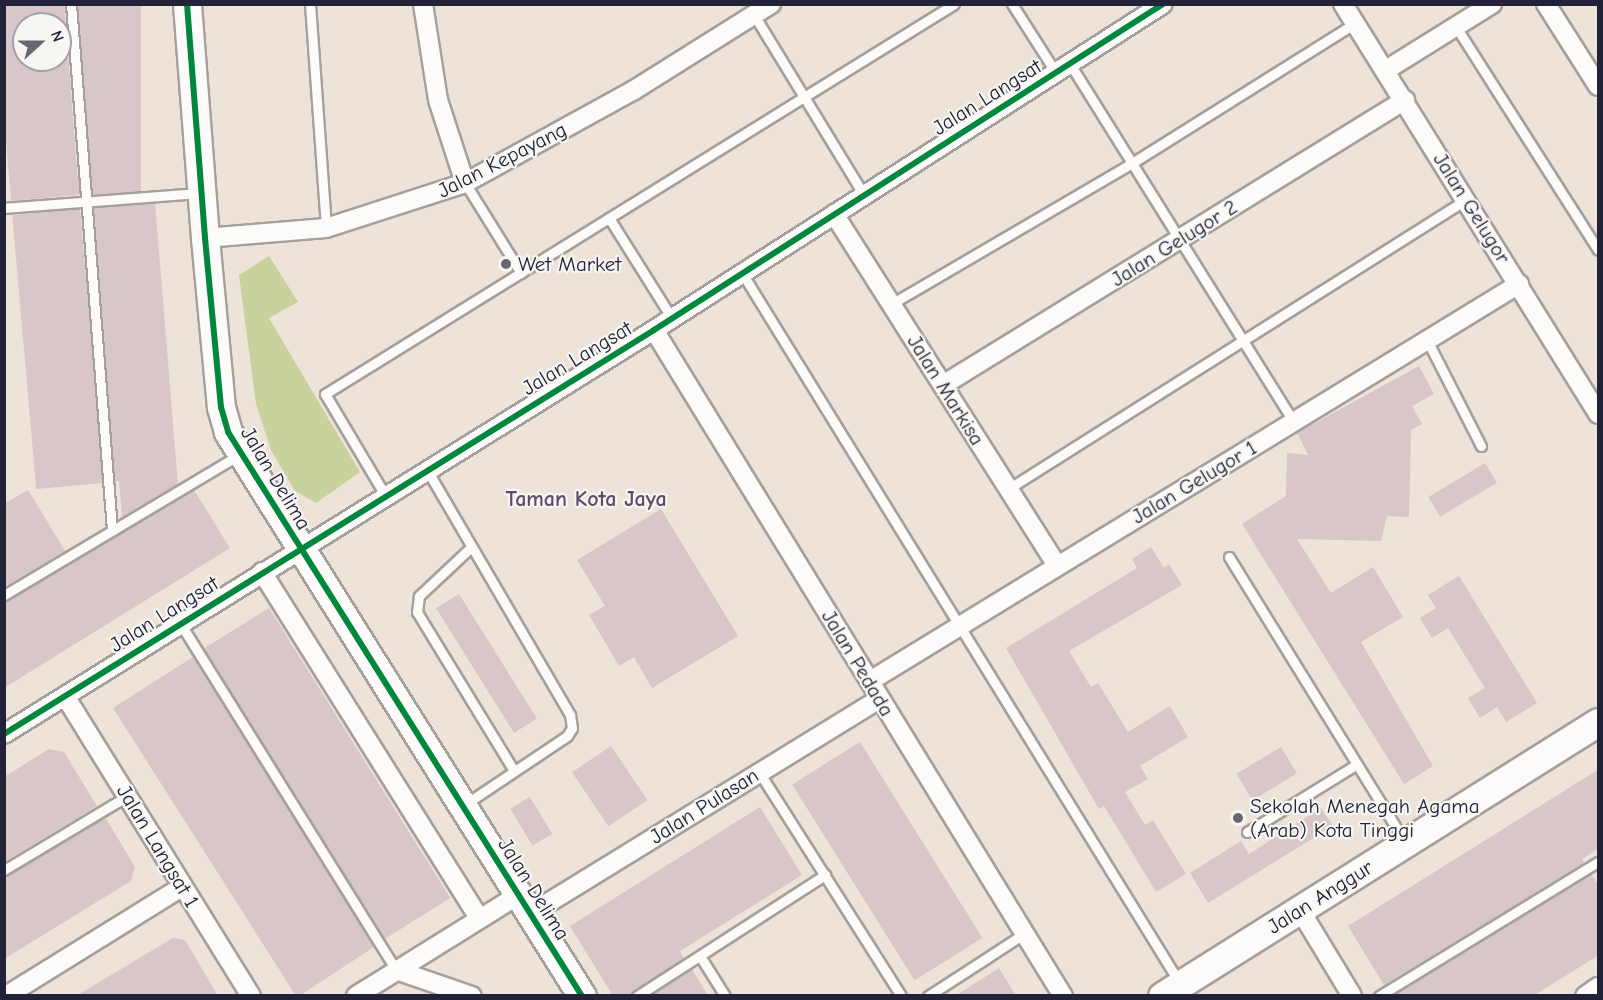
<!DOCTYPE html>
<html>
<head>
<meta charset="utf-8">
<style>
	body { margin:0 }
	#map { position:relative; width:1603px; height:1000px; overflow:hidden; background:#ede3d8; font-family:"Comic Neue",sans-serif }
	div>[style] { position:absolute }
	[style*='--x'] { left:calc(var(--x)*1px); top:calc(var(--y)*1px); width:calc(var(--w)*1px); rotate:calc(var(--a)*1deg) }
	.green>* { inset:0; background:#c7d29c }
	.building>* { inset:0; background:#d8c6c8; transform-origin:0 0 }
	.roads { filter:drop-shadow(2px 0 #a6a09d) drop-shadow(-2px 0 #a6a09d) drop-shadow(0 2px #a6a09d) drop-shadow(0 -2px #a6a09d) }
	.lane>* { height:9px; margin:-4.5px; padding:0 4.5px; transform-origin:4.5px; border-radius:4.5px; background:#fcfbf9 }
	.street>* { height:18px; margin:-9px; padding:0 9px; transform-origin:9px; border-radius:9px; background:#fcfbf9 }
	.secondary>* { height:27px; margin:-13.5px; padding:0 13.5px; transform-origin:13.5px; border-radius:13.5px; background:#fcfbf9 }
	.cycleway>* { height:6px; margin:-3px; padding:0 3px; transform-origin:3px; border-radius:3px; background:#00873e }
	.dots>* { width:16px; height:16px; translate:-50% -50%; box-sizing:border-box; border:3px solid #f6f6f2; border-radius:50% }
	span { translate:-50% -50%; white-space:nowrap; text-align:center; line-height:1.15; -webkit-text-stroke:4.5px #f6f6f2; paint-order:stroke }
	.street-label { font-size:21px; color:#22223b }
	.poi-label { font-size:21px; color:#22223b }
	.left { translate:0 -50%; text-align:left }
	.neighbourhood-label { font-size:22px; color:#634b68; font-weight:700 }
	.frame { position:absolute; inset:0; border:6px solid #22223b; pointer-events:none }
	.north { position:absolute; left:12px; top:12px; width:60px; height:60px; box-sizing:border-box; background:#f6f6f2; border:2px solid #a1a1a9; border-radius:50%; rotate:69deg; font-size:16px; font-weight:700; line-height:24px; text-align:center; color:#22223b }
	.north::after { content:''; display:block; margin:auto; width:21px; height:27px; background:#696672; clip-path:polygon(50% 0,100% 100%,50% 72%,0 100%) }
</style>
</head>
<body>
<div id="map">
	<div class="green">
		<div style="clip-path:polygon(269px 256px,298px 302px,269px 318px,360px 472px,316px 503px,295px 491px,271px 450px,256px 404px,239px 275px)"></div>
	</div>
	<div class="building">
		<div style="clip-path:polygon(evenodd,4px 4px,64px 4px,79px 195px,11px 201px,4px 115px,4px 4px,24px 24px,60px 24px,60px 60px,24px 60px,24px 24px)"></div>
		<div style="left:78px;top:4px;width:63px;height:191px"></div>
		<div style="clip-path:polygon(155px 203px,178px 484px,122px 517px,119px 481px,115px 482px,94px 208px)"></div>
		<div style="left:80px;top:209px;width:275px;height:68px;rotate:85deg"></div>
		<div style="clip-path:polygon(1419px 366px,1434px 394px,1412px 406px,1422px 424px,1411px 430px,1409px 517px,1387px 516px,1381px 541px,1297px 539px,1331px 593px,1373px 567px,1403px 617px,1361px 642px,1433px 766px,1404px 784px,1242px 524px,1286px 496px,1287px 453px,1308px 455px,1297px 433px)"></div>
		<div style="left:1485px;top:463px;width:23px;height:66px;rotate:59deg"></div>
		<div style="clip-path:polygon(28px 490px,65px 551px,4px 587px,4px 504px)"></div>
		<div style="clip-path:polygon(194px 490px,230px 548px,4px 688px,4px 602px)"></div>
		<div style="clip-path:polygon(661px 509px,738px 636px,652px 688px,634px 657px,619px 666px,589px 615px,605px 606px,577px 560px)"></div>
		<div style="clip-path:polygon(1151px 547px,1164px 568px,1169px 564px,1182px 585px,1069px 651px,1091px 687px,1098px 683px,1128px 732px,1170px 706px,1188px 737px,1140px 766px,1148px 779px,1125px 792px,1145px 825px,1153px 820px,1186px 874px,1156px 892px,1104px 806px,1099px 809px,1006px 648px,1137px 568px,1132px 559px)"></div>
		<div style="clip-path:polygon(1459px 576px,1537px 703px,1506px 722px,1497px 707px,1480px 718px,1468px 698px,1485px 688px,1448px 628px,1432px 638px,1420px 618px,1436px 608px,1428px 595px)"></div>
		<div style="left:459px;top:594px;width:147px;height:27px;rotate:58deg"></div>
		<div style="left:269px;top:608px;width:342px;height:77px;rotate:58deg"></div>
		<div style="clip-path:polygon(193px 657px,374px 947px,299px 996px,296px 996px,113px 708px)"></div>
		<div style="left:860px;top:742px;width:231px;height:80px;rotate:58deg"></div>
		<div style="left:611px;top:746px;width:65px;height:47px;rotate:56deg"></div>
		<div style="left:1281px;top:747px;width:31px;height:52px;rotate:59deg"></div>
		<div style="clip-path:polygon(49px 749px,64px 752px,97px 806px,4px 862px,4px 777px)"></div>
		<div style="clip-path:polygon(1599px 769px,1599px 848px,1582px 859px,1584px 863px,1384px 985px,1348px 926px)"></div>
		<div style="left:530px;top:797px;width:43px;height:23px;rotate:59deg"></div>
		<div style="clip-path:polygon(760px 807px,802px 875px,680px 951px,684px 958px,630px 996px,613px 996px,570px 926px)"></div>
		<div style="clip-path:polygon(1321px 808px,1333px 826px,1208px 903px,1190px 873px,1241px 841px,1249px 854px)"></div>
		<div style="clip-path:polygon(105px 817px,135px 867px,131px 881px,4px 959px,4px 877px)"></div>
		<div style="clip-path:polygon(1591px 874px,1599px 886px,1599px 955px,1533px 996px,1393px 996px)"></div>
		<div style="clip-path:polygon(173px 938px,185px 940px,218px 996px,76px 996px)"></div>
		<div style="clip-path:polygon(999px 968px,1016px 996px,955px 996px)"></div>
		<div style="clip-path:polygon(692px 969px,708px 996px,650px 996px)"></div>
	</div>
	<div class="roads">
		<div class="lane">
			<div style="--x:71;--y:4;--w:528;--a:85.54"></div>
			<div style="--x:310;--y:4;--w:225;--a:85.9"></div>
			<div style="--x:1012;--y:4;--w:82;--a:57.5"></div>
			<div style="--x:754;--y:15;--w:211;--a:58.6"></div>
			<div style="--x:1456;--y:27;--w:264;--a:57.5"></div>
			<div style="--x:1070;--y:64;--w:422;--a:58"></div>
			<div style="--x:465;--y:183;--w:106;--a:58.1"></div>
			<div style="--x:4;--y:208;--w:197;--a:-4.4"></div>
			<div style="--x:609;--y:218;--w:117;--a:57.9"></div>
			<div style="--x:742;--y:273;--w:833;--a:58.35"></div>
			<div style="--x:891;--y:304;--w:279;--a:-30.3"></div>
			<div style="--x:1132;--y:163;--w:263;--a:-32.1"></div>
			<div style="--x:1427;--y:340;--w:119;--a:63"></div>
			<div style="--x:427;--y:470;--w:284;--a:59.7"></div>
			<div style="--x:570;--y:715;--w:13;--a:81"></div>
			<div style="--x:572;--y:728;--w:9;--a:122"></div>
			<div style="--x:567;--y:736;--w:124;--a:146.2"></div>
			<div style="--x:1008;--y:489;--w:543;--a:-32.29"></div>
			<div style="--x:385;--y:495;--w:117;--a:-120.7"></div>
			<div style="--x:325;--y:394;--w:740;--a:-31.8"></div>
			<div style="--x:469;--y:549;--w:69;--a:136.8"></div>
			<div style="--x:419;--y:596;--w:16;--a:97"></div>
			<div style="--x:417;--y:612;--w:186;--a:58.6"></div>
			<div style="--x:1229;--y:557;--w:333;--a:58.3"></div>
			<div style="--x:4;--y:595;--w:274;--a:-30.8"></div>
			<div style="--x:180;--y:623;--w:409;--a:58.1"></div>
			<div style="--x:759;--y:772;--w:265;--a:57.6"></div>
			<div style="--x:1247;--y:832;--w:129;--a:-31.7"></div>
			<div style="--x:4;--y:870;--w:144;--a:-31"></div>
			<div style="--x:700;--y:956;--w:47;--a:58"></div>
			<div style="--x:637;--y:996;--w:224;--a:-32.8"></div>
			<div style="--x:928;--y:996;--w:116;--a:-33"></div>
			<div style="--x:1379;--y:996;--w:257;--a:-31.5"></div>
		</div>
		<div class="street">
			<div style="--x:423;--y:4;--w:97;--a:81.1"></div>
			<div style="--x:438;--y:100;--w:87;--a:72"></div>
			<div style="--x:1343;--y:4;--w:483;--a:58.1"></div>
			<div style="--x:1546;--y:4;--w:97;--a:57.6"></div>
			<div style="--x:1386;--y:70;--w:125;--a:-31.9"></div>
			<div style="--x:834;--y:214;--w:417;--a:57.6"></div>
			<div style="--x:205;--y:238;--w:121;--a:-4.7"></div>
			<div style="--x:326;--y:228;--w:146;--a:-17.9"></div>
			<div style="--x:465;--y:183;--w:193;--a:-28.8"></div>
			<div style="--x:634;--y:90;--w:162;--a:-32.1"></div>
			<div style="--x:654;--y:330;--w:782;--a:58.45"></div>
			<div style="--x:943;--y:385;--w:543;--a:-31.67"></div>
			<div style="--x:262;--y:572;--w:408;--a:57.9"></div>
			<div style="--x:870;--y:681;--w:761;--a:-31.45"></div>
			<div style="--x:65;--y:696;--w:353;--a:58.2"></div>
			<div style="--x:4;--y:734;--w:765;--a:-31.86"></div>
			<div style="--x:654;--y:330;--w:604;--a:-32.64"></div>
			<div style="--x:1300;--y:910;--w:100;--a:58.8"></div>
			<div style="--x:530;--y:914;--w:411;--a:-31.6"></div>
			<div style="--x:396;--y:970;--w:80;--a:18.9"></div>
			<div style="--x:6;--y:996;--w:207;--a:-31.8"></div>
			<div style="--x:356;--y:996;--w:191;--a:-31.9"></div>
			<div style="--x:1585;--y:996;--w:16;--a:-35"></div>
		</div>
		<div class="secondary">
			<div style="--x:187;--y:4;--w:235;--a:85.6"></div>
			<div style="--x:205;--y:238;--w:170;--a:84.6"></div>
			<div style="--x:221;--y:407;--w:26;--a:74"></div>
			<div style="--x:228;--y:432;--w:666;--a:57.89"></div>
			<div style="--x:1162;--y:996;--w:515;--a:-32.15"></div>
		</div>
	</div>
	<div class="cycleway">
		<div style="--x:187;--y:4;--w:235;--a:85.6"></div>
		<div style="--x:205;--y:238;--w:170;--a:84.6"></div>
		<div style="--x:221;--y:407;--w:26;--a:74"></div>
		<div style="--x:228;--y:432;--w:666;--a:57.89"></div>
		<div style="--x:4;--y:734;--w:765;--a:-31.86"></div>
		<div style="--x:654;--y:330;--w:604;--a:-32.64"></div>
	</div>
	<div class="dots">
		<div style="left:506px;top:264px;background:#696672"></div>
		<div style="left:1238px;top:818px;background:#696672"></div>
	</div>
	<div class="street-label">
		<span style="left:987px;top:97px;rotate:-32deg">Jalan Langsat</span>
		<span style="left:502px;top:160px;rotate:-27deg">Jalan Kepayang</span>
		<span style="left:1472px;top:208px;rotate:58deg">Jalan Gelugor</span>
		<span style="left:1174px;top:243px;rotate:-32deg">Jalan Gelugor 2</span>
		<span style="left:577px;top:358px;rotate:-31deg">Jalan Langsat</span>
		<span style="left:946px;top:390px;rotate:58deg">Jalan Markisa</span>
		<span style="left:276px;top:478px;rotate:59deg">Jalan Delima</span>
		<span style="left:1194px;top:482px;rotate:-31deg">Jalan Gelugor 1</span>
		<span style="left:164px;top:614px;rotate:-32deg">Jalan Langsat</span>
		<span style="left:858px;top:663px;rotate:59deg">Jalan Pedada</span>
		<span style="left:704px;top:806px;rotate:-32deg">Jalan Pulasan</span>
		<span style="left:158px;top:846px;rotate:59deg">Jalan Langsat 1</span>
		<span style="left:534px;top:889px;rotate:58deg">Jalan Delima</span>
		<span style="left:1320px;top:897px;rotate:-32deg">Jalan Anggur</span>
	</div>
	<div class="poi-label">
		<span class="left" style="left:518px;top:264px">Wet Market</span>
		<span class="left" style="left:1250px;top:818px">Sekolah Menegah Agama<br>(Arab) Kota Tinggi</span>
	</div>
	<div class="neighbourhood-label">
		<span style="left:586px;top:500px">Taman Kota Jaya</span>
	</div>
	<div class="frame"></div>
	<div class="north">N</div>
</div>
</body>
</html>
